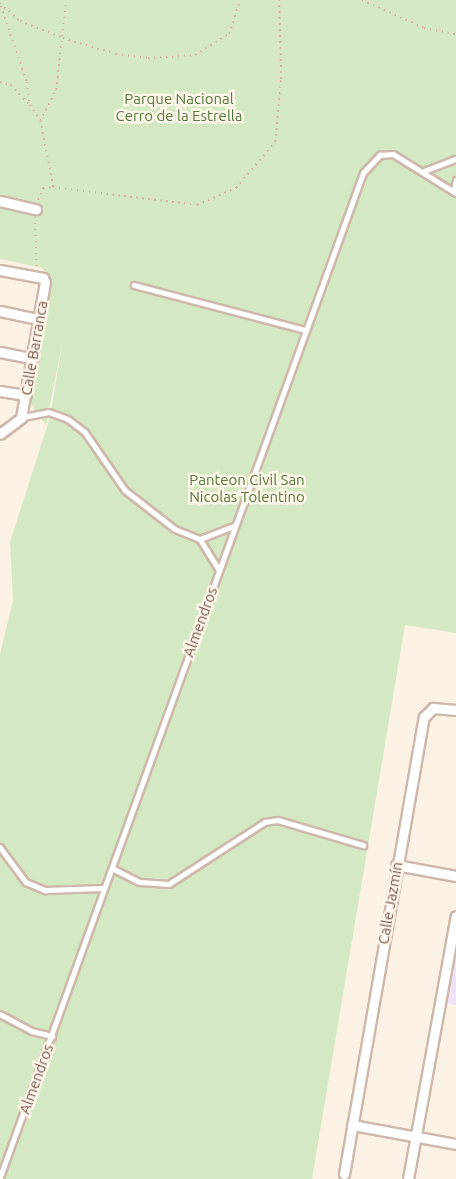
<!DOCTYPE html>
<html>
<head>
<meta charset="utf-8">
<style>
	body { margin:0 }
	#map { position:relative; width:456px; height:1179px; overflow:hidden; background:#fcf2e4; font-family:Ubuntu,sans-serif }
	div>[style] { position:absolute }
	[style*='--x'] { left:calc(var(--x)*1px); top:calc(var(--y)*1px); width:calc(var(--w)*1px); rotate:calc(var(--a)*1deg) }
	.education>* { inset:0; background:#efe1f8 }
	.green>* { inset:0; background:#d4e9c3 }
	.path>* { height:1.5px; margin-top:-0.75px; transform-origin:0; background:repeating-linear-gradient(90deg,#d5b3a0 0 1.5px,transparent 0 6px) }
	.roads { filter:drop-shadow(2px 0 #cdb9ab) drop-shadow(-2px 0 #cdb9ab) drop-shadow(0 2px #cdb9ab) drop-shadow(0 -2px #cdb9ab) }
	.lane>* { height:4.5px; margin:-2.25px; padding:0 2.25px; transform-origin:2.25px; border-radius:2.25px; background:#fff }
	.street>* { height:9px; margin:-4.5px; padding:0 4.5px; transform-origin:4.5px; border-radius:4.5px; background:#fff }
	span { translate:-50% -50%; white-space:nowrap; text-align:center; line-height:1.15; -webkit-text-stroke:5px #fff6ea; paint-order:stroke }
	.park-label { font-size:15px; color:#547942 }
	.street-label { font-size:15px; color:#74584a }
</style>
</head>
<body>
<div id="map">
	<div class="education">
		<div style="clip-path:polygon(456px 943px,456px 1005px,445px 1003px)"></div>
	</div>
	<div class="green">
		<div style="clip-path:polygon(0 0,456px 0,456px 633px,405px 625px,312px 1179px,0 1179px,0 654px,13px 600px,10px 542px,50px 417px,63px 339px,46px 425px,27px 399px,49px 276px,42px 268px,0 259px)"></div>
	</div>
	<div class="path">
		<div style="--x:362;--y:0;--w:68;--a:24.3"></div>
		<div style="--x:424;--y:28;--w:33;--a:11"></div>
		<div style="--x:0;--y:3;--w:27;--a:42"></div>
		<div style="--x:20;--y:21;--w:46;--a:21.6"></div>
		<div style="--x:63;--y:38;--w:55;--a:16.8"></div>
		<div style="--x:116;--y:54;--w:32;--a:7"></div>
		<div style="--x:148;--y:58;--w:47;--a:-3.7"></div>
		<div style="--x:195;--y:55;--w:40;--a:-32"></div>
		<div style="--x:229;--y:34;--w:36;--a:-72"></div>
		<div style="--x:1;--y:6;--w:80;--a:71.1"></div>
		<div style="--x:27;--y:82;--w:23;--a:83"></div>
		<div style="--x:30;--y:105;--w:18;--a:56"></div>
		<div style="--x:0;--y:82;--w:11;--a:15"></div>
		<div style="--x:11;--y:85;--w:26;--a:47"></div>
		<div style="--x:53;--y:187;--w:67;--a:-101.1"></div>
		<div style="--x:40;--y:121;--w:35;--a:-63"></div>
		<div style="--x:56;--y:90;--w:91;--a:-83.7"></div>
		<div style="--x:38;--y:200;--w:13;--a:-67"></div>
		<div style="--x:43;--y:188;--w:10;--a:-6"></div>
		<div style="--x:53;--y:187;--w:145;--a:7.1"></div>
		<div style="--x:197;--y:205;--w:43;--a:-23.6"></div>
		<div style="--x:236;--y:188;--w:60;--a:-49.7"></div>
		<div style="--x:275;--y:142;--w:63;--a:-84.6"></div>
		<div style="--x:281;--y:79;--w:79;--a:-91.5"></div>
		<div style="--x:35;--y:217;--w:52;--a:87.8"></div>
	</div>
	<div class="roads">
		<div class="lane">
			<div style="--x:424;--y:171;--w:34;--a:-21"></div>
			<div style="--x:454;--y:191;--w:11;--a:-80"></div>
			<div style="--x:134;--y:285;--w:177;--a:14.7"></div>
			<div style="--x:23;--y:417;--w:26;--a:-11"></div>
			<div style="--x:49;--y:412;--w:20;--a:20"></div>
			<div style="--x:68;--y:419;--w:21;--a:37"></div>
			<div style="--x:85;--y:432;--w:70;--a:55.4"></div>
			<div style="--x:125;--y:490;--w:63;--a:38"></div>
			<div style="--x:175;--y:529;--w:27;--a:22"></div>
			<div style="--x:200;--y:539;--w:36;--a:-21"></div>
			<div style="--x:200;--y:539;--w:36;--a:58"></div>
			<div style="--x:0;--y:847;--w:44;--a:53.4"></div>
			<div style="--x:26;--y:882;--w:21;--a:23"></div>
			<div style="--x:45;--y:890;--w:59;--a:-1.9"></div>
			<div style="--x:112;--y:868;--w:31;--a:27"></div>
			<div style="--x:140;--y:882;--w:29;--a:4"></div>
			<div style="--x:169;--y:884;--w:114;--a:-32.9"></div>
			<div style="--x:265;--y:822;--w:13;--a:-9"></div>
			<div style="--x:278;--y:820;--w:89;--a:16.4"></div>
			<div style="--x:0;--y:1014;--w:36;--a:28"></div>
			<div style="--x:32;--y:1031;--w:21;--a:14"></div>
			<div style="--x:0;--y:1177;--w:1068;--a:-70.12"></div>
			<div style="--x:363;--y:173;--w:25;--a:-47"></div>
			<div style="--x:380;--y:155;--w:13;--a:-4"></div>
			<div style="--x:393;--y:154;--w:74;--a:31.8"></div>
		</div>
		<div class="street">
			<div style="--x:0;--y:201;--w:37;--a:13"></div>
			<div style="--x:0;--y:270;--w:44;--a:10.5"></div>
			<div style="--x:43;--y:278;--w:4;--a:63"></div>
			<div style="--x:45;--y:282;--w:138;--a:100"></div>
			<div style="--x:21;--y:418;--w:26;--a:143"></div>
			<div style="--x:0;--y:311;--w:40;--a:12"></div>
			<div style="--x:0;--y:352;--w:33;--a:11"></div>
			<div style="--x:0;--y:391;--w:26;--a:9"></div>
			<div style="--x:396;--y:865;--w:61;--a:10.4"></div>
			<div style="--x:352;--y:1125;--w:106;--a:10.4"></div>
			<div style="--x:344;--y:1174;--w:464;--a:-80.1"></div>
			<div style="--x:424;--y:717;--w:13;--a:-45"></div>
			<div style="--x:433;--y:708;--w:23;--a:5"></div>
			<div style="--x:408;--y:1179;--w:267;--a:-79.7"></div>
		</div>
	</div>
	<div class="park-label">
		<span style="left:179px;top:107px">Parque Nacional<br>Cerro de la Estrella</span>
		<span style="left:247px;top:488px">Panteon Civil San<br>Nicolas Tolentino</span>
	</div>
	<div class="street-label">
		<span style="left:34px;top:348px;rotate:-80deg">Calle Barranca</span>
		<span style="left:200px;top:622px;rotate:-70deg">Almendros</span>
		<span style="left:390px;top:903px;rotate:-80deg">Calle Jazmín</span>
		<span style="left:36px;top:1079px;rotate:-70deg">Almendros</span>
	</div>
</div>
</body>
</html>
